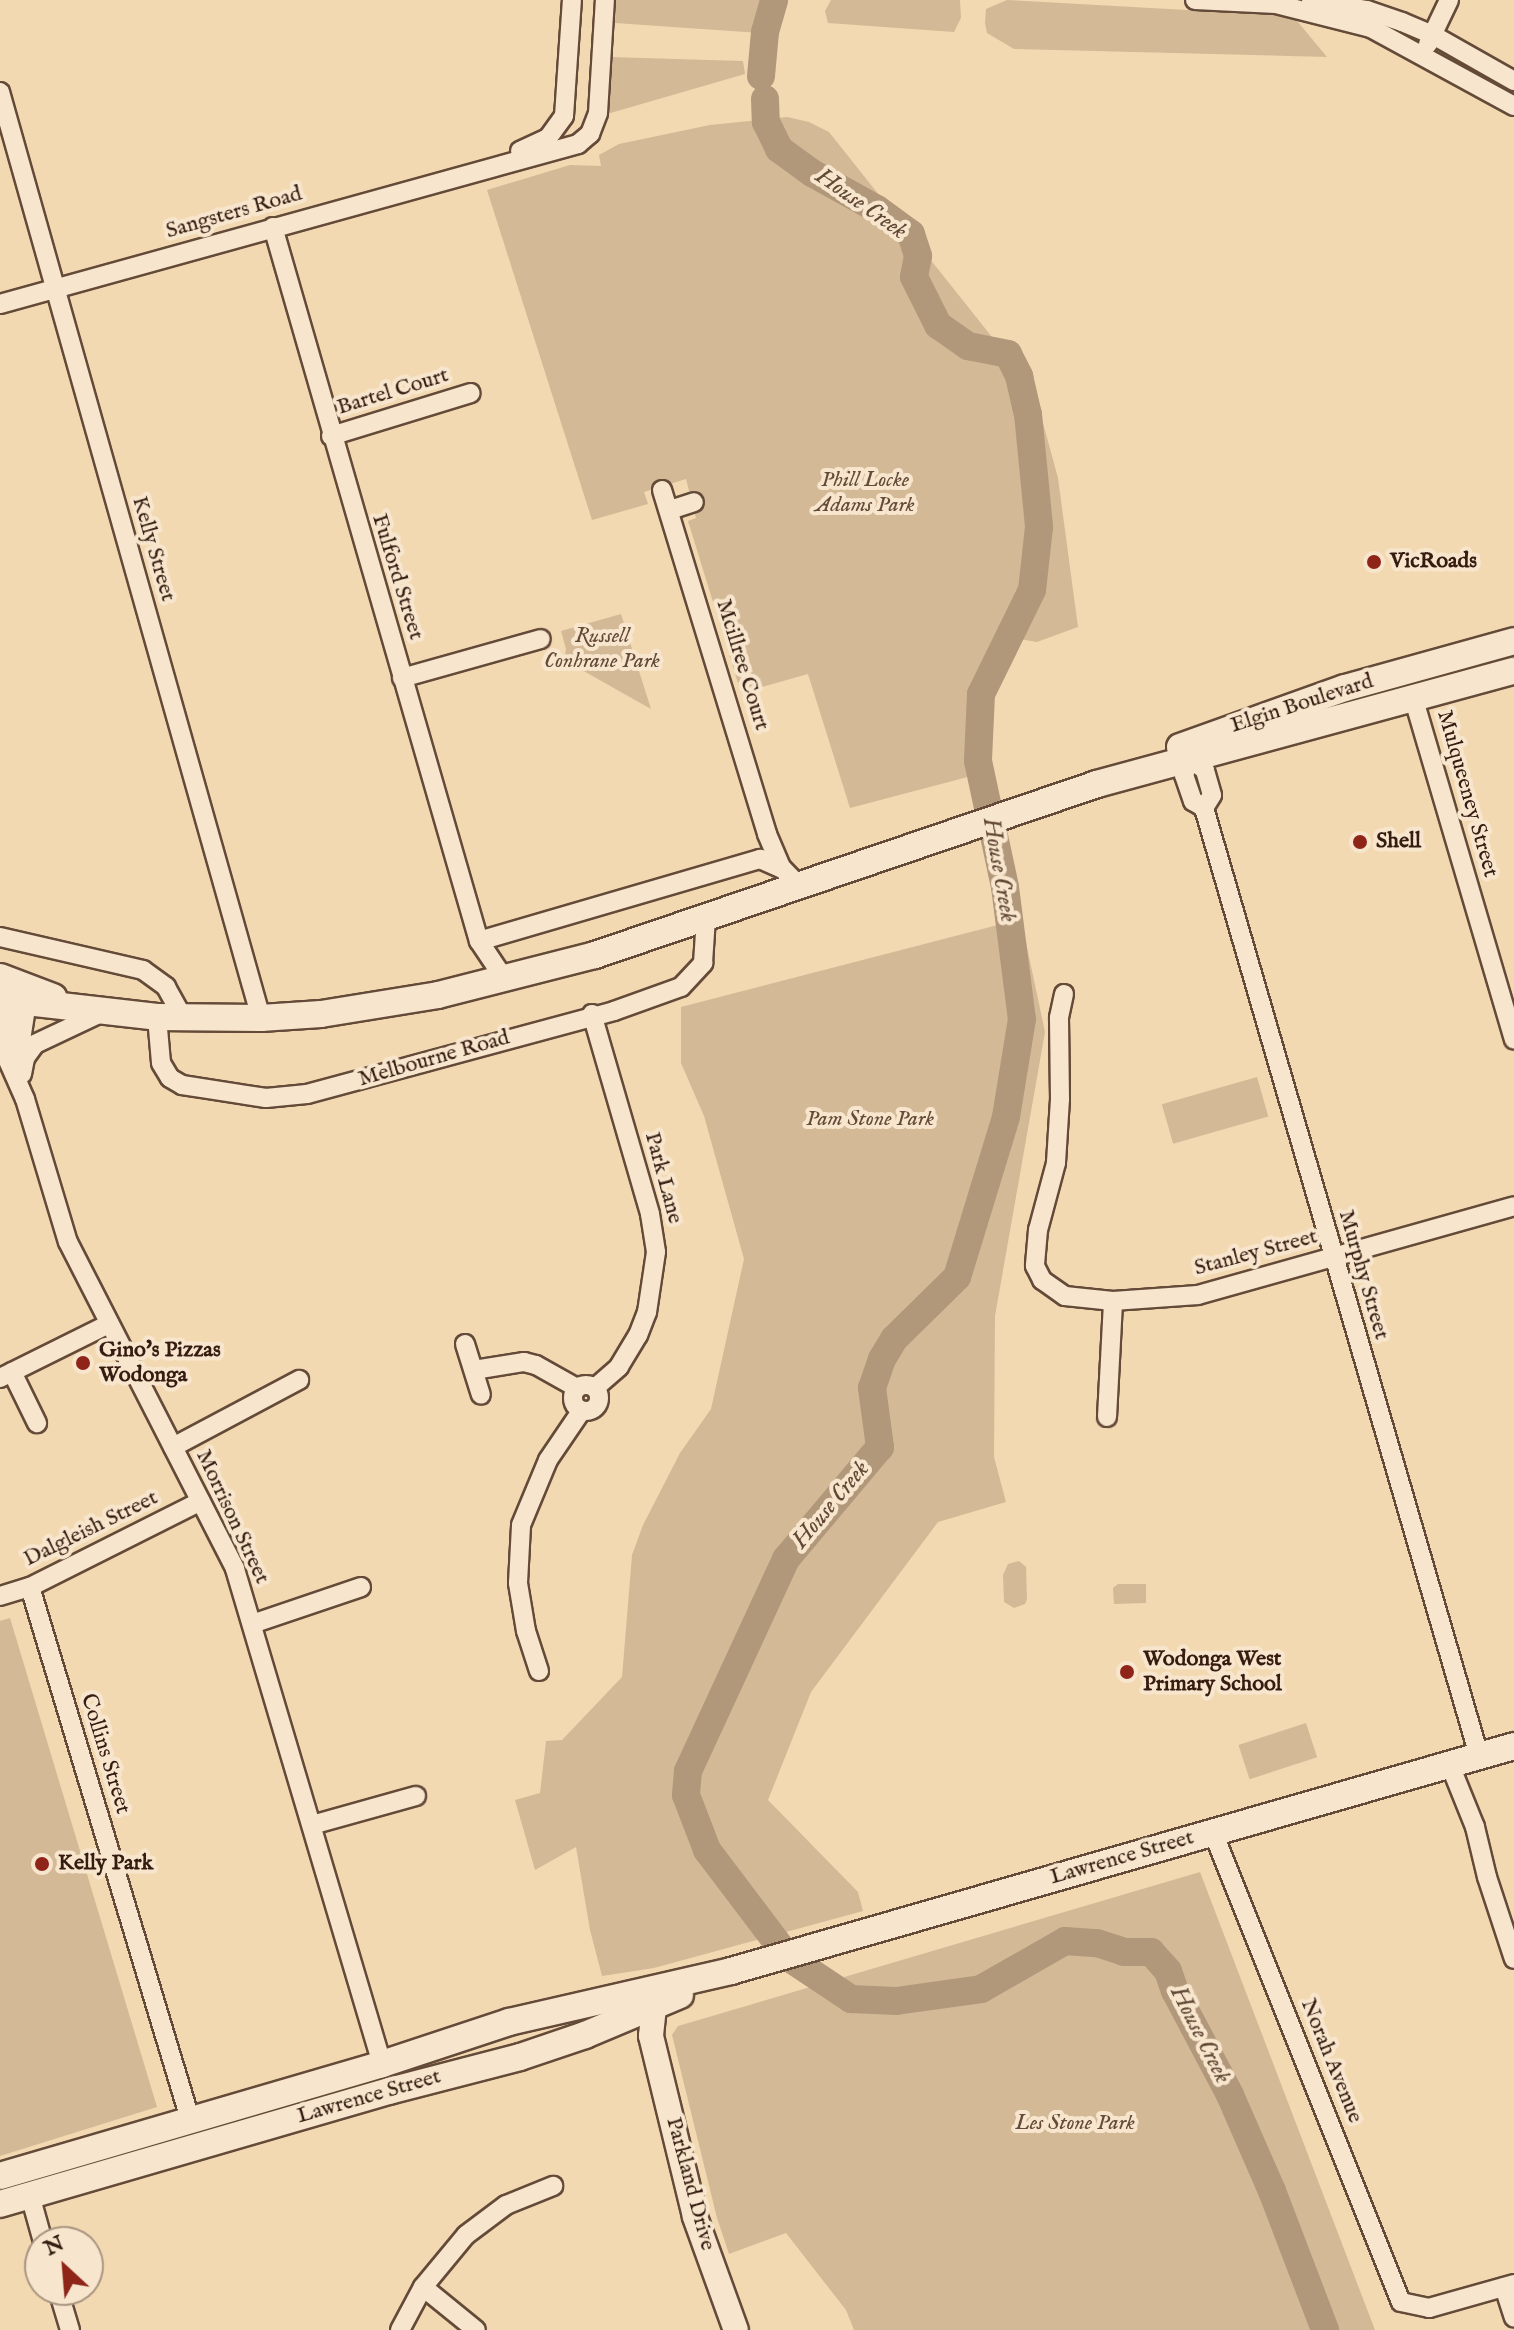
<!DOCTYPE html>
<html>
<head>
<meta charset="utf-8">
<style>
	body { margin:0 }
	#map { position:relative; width:1514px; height:2330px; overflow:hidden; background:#f3d9b2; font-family:"IM FELL English",serif }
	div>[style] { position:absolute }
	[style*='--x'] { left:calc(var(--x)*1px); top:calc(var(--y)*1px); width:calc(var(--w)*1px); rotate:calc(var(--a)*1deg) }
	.green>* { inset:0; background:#d3b996; transform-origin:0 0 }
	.river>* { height:28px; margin:-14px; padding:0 14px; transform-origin:14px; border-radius:14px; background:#b2987b }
	.roads { filter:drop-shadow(2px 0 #644a38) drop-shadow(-2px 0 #644a38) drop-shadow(0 2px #644a38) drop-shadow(0 -2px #644a38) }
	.minor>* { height:18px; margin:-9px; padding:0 9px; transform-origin:9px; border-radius:9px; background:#f7e6cd }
	.minor>.ring { margin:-9px; padding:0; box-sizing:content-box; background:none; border:18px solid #f7e6cd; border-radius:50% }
	.tertiary>* { height:24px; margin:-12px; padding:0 12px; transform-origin:12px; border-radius:12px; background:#f7e6cd }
	.secondary>* { height:26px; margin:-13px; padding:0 13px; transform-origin:13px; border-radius:13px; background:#f7e6cd }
	.dots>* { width:22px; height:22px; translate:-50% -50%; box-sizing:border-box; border:4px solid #f7e6cd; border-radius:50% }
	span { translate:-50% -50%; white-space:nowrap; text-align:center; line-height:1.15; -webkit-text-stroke:8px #f7e6cd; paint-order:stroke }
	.street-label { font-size:22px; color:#351b10 }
	.park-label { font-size:22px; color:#644a38; font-style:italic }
	.poi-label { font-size:22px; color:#351b10; font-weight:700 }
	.left { translate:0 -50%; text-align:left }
	.water-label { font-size:24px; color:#614735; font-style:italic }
	.north { position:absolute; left:24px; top:2226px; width:80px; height:80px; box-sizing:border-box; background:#f7e6cd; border:2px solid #a99581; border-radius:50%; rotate:334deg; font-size:22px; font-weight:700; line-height:32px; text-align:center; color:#351b10 }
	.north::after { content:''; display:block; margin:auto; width:28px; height:36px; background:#8f2418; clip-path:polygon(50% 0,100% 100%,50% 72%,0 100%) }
</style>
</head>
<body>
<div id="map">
	<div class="green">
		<div style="clip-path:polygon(616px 0,763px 0,760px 33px,615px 23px)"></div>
		<div style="clip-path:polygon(831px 0,960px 0,961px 18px,954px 32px,828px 23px,825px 11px)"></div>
		<div style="clip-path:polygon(1007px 0,1293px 16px,1327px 57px,1014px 49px,987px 33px,985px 23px,986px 9px)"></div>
		<div style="clip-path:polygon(609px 57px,743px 61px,745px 74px,607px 114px)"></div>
		<div style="clip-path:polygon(787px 117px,809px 122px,829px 132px,1034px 390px,1058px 478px,1078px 627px,1037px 642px,1007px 637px,981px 694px,979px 774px,850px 808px,808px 674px,741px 693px,688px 521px,696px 518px,686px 479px,644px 492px,648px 504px,592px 520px,487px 190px,570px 165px,601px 166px,599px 155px,619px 144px,710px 125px)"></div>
		<div style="clip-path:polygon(621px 614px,651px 709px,564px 660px,566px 649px,561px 631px)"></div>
		<div style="clip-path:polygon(1021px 919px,1045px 1032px,995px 1316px,994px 1457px,1006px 1502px,938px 1522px,811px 1692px,768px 1800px,858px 1892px,863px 1911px,654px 1968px,602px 1976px,590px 1930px,576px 1847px,535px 1870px,515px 1800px,540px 1793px,546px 1741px,562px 1740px,622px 1677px,632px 1555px,643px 1525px,680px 1453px,711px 1409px,744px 1259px,704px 1116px,681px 1063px,681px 1007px)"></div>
		<div style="left:1257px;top:1077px;width:41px;height:99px;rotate:74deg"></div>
		<div style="clip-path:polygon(1019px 1561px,1026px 1567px,1027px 1599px,1025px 1604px,1014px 1608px,1004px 1602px,1003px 1575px,1008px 1564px)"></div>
		<div style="clip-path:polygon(1118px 1584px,1146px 1584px,1146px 1603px,1114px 1604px,1113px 1588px)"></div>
		<div style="clip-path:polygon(10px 1618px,157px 2107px,0 2156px,0 1621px)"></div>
		<div style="left:1306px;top:1723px;width:36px;height:71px;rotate:72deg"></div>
		<div style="clip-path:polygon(1200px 1872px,1375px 2330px,854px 2330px,846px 2310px,786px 2233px,729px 2254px,717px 2218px,672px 2035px,678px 2026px)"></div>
	</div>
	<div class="river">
		<div style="--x:761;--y:76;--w:44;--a:-84.8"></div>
		<div style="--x:765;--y:32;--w:33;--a:-74"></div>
		<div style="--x:765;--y:99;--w:23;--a:88"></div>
		<div style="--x:766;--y:122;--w:30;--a:64"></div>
		<div style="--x:779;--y:149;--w:41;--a:36"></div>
		<div style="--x:812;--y:173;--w:74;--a:29"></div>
		<div style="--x:877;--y:209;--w:42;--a:36.3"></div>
		<div style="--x:911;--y:234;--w:23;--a:72"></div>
		<div style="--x:918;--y:256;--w:21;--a:101"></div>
		<div style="--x:914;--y:277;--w:54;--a:63.4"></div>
		<div style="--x:938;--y:325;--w:37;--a:35"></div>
		<div style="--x:968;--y:346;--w:41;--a:11.3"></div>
		<div style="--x:1008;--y:354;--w:25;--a:63"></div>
		<div style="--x:1019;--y:376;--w:39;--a:77"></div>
		<div style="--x:1028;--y:414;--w:114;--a:84.4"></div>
		<div style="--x:1039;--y:527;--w:63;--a:96.3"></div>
		<div style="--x:1032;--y:590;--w:116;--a:116.1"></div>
		<div style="--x:981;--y:694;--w:67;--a:92.6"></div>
		<div style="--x:978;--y:761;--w:129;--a:77.9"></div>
		<div style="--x:1005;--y:887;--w:133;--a:82.7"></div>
		<div style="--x:1022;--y:1019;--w:99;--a:99.3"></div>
		<div style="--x:1006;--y:1117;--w:167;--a:107"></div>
		<div style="--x:957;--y:1277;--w:88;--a:135.5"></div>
		<div style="--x:894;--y:1339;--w:23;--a:121"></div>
		<div style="--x:882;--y:1359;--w:31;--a:109"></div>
		<div style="--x:872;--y:1388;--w:60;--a:82.3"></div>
		<div style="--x:880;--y:1447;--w:146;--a:130"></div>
		<div style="--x:786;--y:1559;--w:234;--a:114.8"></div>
		<div style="--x:688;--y:1771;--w:24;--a:95"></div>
		<div style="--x:686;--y:1795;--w:59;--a:69.1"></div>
		<div style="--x:707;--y:1850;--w:134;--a:52.9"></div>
		<div style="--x:788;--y:1957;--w:76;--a:33.7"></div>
		<div style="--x:851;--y:1999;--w:45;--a:2.5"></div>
		<div style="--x:896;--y:2001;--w:86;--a:-8"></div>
		<div style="--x:981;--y:1989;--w:97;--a:-29.7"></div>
		<div style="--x:1065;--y:1941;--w:32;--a:4"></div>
		<div style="--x:1097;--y:1943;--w:28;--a:18"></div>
		<div style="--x:1124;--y:1952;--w:27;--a:0"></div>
		<div style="--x:1151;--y:1952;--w:25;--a:48"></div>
		<div style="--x:1168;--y:1971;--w:21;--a:71"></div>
		<div style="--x:1175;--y:1991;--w:118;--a:62.1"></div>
		<div style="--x:1230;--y:2095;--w:105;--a:66.4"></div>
		<div style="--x:1272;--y:2191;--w:149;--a:69.1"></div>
	</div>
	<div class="roads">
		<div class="minor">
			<div style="--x:1195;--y:0;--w:81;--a:2.8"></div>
			<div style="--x:1276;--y:4;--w:98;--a:14.2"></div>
			<div style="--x:1371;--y:28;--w:163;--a:28.6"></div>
			<div style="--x:1311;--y:1;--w:57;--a:9.1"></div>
			<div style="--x:1367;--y:10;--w:37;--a:19"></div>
			<div style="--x:1402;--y:22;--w:34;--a:23"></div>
			<div style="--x:1433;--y:35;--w:93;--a:29.6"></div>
			<div style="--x:1428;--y:44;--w:49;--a:-64.5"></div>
			<div style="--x:0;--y:92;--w:962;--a:74.26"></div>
			<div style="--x:520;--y:151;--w:31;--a:-25"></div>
			<div style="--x:548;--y:138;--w:27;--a:-54"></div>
			<div style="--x:564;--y:116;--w:116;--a:-86.1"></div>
			<div style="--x:273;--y:227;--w:743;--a:73.91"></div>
			<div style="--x:479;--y:941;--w:47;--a:56.3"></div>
			<div style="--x:0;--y:304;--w:600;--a:-15.47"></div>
			<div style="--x:578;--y:144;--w:16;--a:-40"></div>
			<div style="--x:590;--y:134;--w:22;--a:-69"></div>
			<div style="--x:598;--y:113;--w:113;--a:-86.5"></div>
			<div style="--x:331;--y:436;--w:146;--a:-17.1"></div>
			<div style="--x:662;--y:490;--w:360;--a:73"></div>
			<div style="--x:767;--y:834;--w:36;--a:67"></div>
			<div style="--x:781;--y:867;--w:28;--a:46"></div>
			<div style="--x:670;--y:510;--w:25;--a:-18"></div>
			<div style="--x:402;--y:678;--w:144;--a:-15.7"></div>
			<div style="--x:1414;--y:700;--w:354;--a:73.6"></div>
			<div style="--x:1204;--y:808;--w:15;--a:-58"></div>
			<div style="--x:1212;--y:795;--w:26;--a:-106"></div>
			<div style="--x:1205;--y:770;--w:19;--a:-144"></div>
			<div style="--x:1190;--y:759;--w:17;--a:111"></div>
			<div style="--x:1184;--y:775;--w:28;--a:71"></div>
			<div style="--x:1193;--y:801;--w:13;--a:32"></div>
			<div style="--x:1204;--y:808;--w:987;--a:73.82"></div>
			<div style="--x:0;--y:937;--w:147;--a:13"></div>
			<div style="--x:143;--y:970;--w:29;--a:36"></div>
			<div style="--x:166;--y:987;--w:35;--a:61"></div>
			<div style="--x:479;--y:941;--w:293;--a:-16.3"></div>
			<div style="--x:760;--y:859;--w:24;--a:24"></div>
			<div style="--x:1064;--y:994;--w:25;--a:102"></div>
			<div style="--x:1059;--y:1018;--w:81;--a:89.3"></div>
			<div style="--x:1060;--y:1099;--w:64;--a:93.6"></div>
			<div style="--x:1056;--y:1163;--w:69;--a:105"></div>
			<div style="--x:1038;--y:1230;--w:36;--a:95"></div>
			<div style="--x:1035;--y:1266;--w:16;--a:63"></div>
			<div style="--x:1042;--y:1280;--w:28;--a:35"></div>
			<div style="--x:1065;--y:1296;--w:48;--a:5.9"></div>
			<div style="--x:1113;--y:1301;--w:85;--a:-4"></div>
			<div style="--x:1198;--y:1295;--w:328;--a:-15.7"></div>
			<div style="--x:9;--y:1001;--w:55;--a:93.1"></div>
			<div style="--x:6;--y:1056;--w:47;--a:66.2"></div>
			<div style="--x:25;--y:1099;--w:149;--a:73.3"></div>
			<div style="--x:68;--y:1242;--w:367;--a:62.9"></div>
			<div style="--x:235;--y:1569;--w:516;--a:73.46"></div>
			<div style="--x:592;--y:1014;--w:208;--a:73.8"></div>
			<div style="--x:650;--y:1214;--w:38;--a:81"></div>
			<div style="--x:656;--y:1252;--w:61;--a:98.5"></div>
			<div style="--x:647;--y:1312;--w:25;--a:111"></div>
			<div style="--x:638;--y:1335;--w:37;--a:121"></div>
			<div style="--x:619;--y:1367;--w:32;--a:139"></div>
			<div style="--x:157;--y:1017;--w:46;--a:85"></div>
			<div style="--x:161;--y:1063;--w:17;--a:59"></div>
			<div style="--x:170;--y:1078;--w:14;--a:30"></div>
			<div style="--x:182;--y:1085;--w:85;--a:8.8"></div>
			<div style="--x:266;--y:1098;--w:41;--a:-5.6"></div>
			<div style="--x:307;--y:1094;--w:318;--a:-15.1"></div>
			<div style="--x:614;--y:1011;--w:71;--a:-19.7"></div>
			<div style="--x:681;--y:987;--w:33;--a:-47"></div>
			<div style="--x:703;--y:963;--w:45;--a:-86.2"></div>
			<div style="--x:22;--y:1065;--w:25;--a:-92"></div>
			<div style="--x:21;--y:1040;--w:36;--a:-81"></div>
			<div style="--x:22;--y:1074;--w:16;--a:-79"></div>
			<div style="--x:25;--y:1058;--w:17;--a:-54"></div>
			<div style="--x:35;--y:1044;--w:73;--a:-25.2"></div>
			<div style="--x:465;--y:1344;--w:53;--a:72.6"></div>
			<div style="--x:474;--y:1370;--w:51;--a:-9.1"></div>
			<div style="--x:524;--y:1362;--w:12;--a:14"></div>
			<div style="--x:536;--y:1365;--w:47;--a:29.3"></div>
			<div style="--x:12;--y:1372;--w:57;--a:63.9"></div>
			<div style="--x:0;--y:1378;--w:122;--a:-26.4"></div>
			<div class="ring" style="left:573px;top:1385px;width:8px;height:8px"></div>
			<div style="--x:1107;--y:1417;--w:116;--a:-87"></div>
			<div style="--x:173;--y:1447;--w:143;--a:-28"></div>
			<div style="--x:30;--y:1587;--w:556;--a:73.26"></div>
			<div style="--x:0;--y:1596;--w:31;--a:-17"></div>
			<div style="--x:30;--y:1587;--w:191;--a:-26.7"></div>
			<div style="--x:252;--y:1624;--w:115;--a:-18.7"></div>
			<div style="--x:539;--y:1671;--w:42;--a:-108"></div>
			<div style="--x:526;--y:1631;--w:49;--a:-99.5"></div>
			<div style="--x:518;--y:1583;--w:58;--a:-87"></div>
			<div style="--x:521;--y:1525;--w:70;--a:-67.4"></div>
			<div style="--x:548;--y:1460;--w:60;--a:-55.8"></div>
			<div style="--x:1450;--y:1765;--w:67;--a:68"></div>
			<div style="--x:1475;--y:1827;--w:51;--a:76.5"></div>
			<div style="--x:1487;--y:1877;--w:86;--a:71.8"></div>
			<div style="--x:312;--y:1825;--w:108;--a:-15.6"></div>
			<div style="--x:1213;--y:1832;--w:506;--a:68.2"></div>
			<div style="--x:1401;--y:2302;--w:29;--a:12"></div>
			<div style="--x:1429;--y:2308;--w:88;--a:-15.8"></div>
			<div style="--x:30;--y:2195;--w:49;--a:74.5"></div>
			<div style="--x:423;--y:2287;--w:68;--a:39.1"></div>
			<div style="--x:1504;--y:2287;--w:32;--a:72"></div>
			<div style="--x:58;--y:2290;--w:42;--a:73.3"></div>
			<div style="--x:400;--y:2330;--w:49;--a:-61.9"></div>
			<div style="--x:423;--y:2287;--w:67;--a:-50.4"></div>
			<div style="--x:466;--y:2235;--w:50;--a:-36.9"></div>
			<div style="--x:506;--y:2205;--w:51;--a:-22"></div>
		</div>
		<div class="tertiary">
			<div style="--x:654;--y:2007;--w:29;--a:96"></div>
			<div style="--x:651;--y:2036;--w:186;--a:76.3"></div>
			<div style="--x:695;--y:2217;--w:120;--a:70.1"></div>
		</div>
		<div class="secondary">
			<div style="--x:1180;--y:747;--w:175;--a:-19.7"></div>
			<div style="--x:1345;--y:688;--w:175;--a:-15.5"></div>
			<div style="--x:0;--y:977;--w:57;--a:20.7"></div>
			<div style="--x:0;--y:999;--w:158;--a:6.5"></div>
			<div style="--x:157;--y:1017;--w:104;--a:0.6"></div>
			<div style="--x:261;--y:1018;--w:60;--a:-3.8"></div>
			<div style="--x:321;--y:1014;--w:119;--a:-9.2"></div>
			<div style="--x:438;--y:995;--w:162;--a:-14.3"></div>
			<div style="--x:595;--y:955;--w:530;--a:-18.81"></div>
			<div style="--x:1097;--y:784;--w:432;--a:-15.2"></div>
			<div style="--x:0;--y:2176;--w:398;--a:-16.3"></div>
			<div style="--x:382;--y:2064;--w:134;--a:-18.3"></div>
			<div style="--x:509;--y:2022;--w:228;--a:-12.9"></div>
			<div style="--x:731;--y:1971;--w:815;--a:-16.03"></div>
			<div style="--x:0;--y:2204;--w:405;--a:-16.2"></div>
			<div style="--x:389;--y:2091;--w:135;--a:-14.5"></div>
			<div style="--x:520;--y:2057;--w:69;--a:-18.7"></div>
			<div style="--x:585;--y:2035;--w:103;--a:-22.8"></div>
		</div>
	</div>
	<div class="dots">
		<div style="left:1374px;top:562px;background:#8f2418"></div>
		<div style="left:1360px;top:842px;background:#8f2418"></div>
		<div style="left:83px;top:1363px;background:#8f2418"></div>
		<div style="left:1127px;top:1672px;background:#8f2418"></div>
		<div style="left:42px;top:1864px;background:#8f2418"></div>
	</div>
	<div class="street-label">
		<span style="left:234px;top:213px;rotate:-16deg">Sangsters Road</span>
		<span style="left:393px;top:392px;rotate:-17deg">Bartel Court</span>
		<span style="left:153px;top:549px;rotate:74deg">Kelly Street</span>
		<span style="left:397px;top:577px;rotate:73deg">Fulford Street</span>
		<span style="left:742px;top:665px;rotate:73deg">Mcillree Court</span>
		<span style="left:1302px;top:704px;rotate:-18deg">Elgin Boulevard</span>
		<span style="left:1467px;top:794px;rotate:74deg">Mulqueeney Street</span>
		<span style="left:434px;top:1059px;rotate:-16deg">Melbourne Road</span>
		<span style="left:663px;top:1178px;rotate:75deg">Park Lane</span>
		<span style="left:1256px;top:1253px;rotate:-15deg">Stanley Street</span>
		<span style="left:1363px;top:1275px;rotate:74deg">Murphy Street</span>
		<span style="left:232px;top:1517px;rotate:65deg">Morrison Street</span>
		<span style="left:91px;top:1529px;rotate:-26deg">Dalgleish Street</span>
		<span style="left:105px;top:1754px;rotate:73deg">Collins Street</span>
		<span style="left:1122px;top:1858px;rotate:-16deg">Lawrence Street</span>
		<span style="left:1331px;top:2061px;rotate:68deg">Norah Avenue</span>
		<span style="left:369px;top:2097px;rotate:-16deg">Lawrence Street</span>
		<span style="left:690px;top:2184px;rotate:75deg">Parkland Drive</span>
	</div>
	<div class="park-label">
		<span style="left:865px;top:493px">Phill Locke<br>Adams Park</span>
		<span style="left:602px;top:649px">Russell<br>Conhrane Park</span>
		<span style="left:870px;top:1120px">Pam Stone Park</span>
		<span style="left:1075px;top:2124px">Les Stone Park</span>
	</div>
	<div class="poi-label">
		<span class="left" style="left:1390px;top:562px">VicRoads</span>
		<span class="left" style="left:1376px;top:842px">Shell</span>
		<span class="left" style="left:99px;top:1363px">Gino's Pizzas<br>Wodonga</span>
		<span class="left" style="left:1143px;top:1672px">Wodonga West<br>Primary School</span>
		<span class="left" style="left:58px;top:1864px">Kelly Park</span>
	</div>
	<div class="water-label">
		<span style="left:861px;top:204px;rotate:35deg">House Creek</span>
		<span style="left:999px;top:870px;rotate:80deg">House Creek</span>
		<span style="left:831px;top:1505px;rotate:-50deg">House Creek</span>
		<span style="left:1200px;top:2035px;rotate:63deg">House Creek</span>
	</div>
	<div class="north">N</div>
</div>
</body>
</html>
